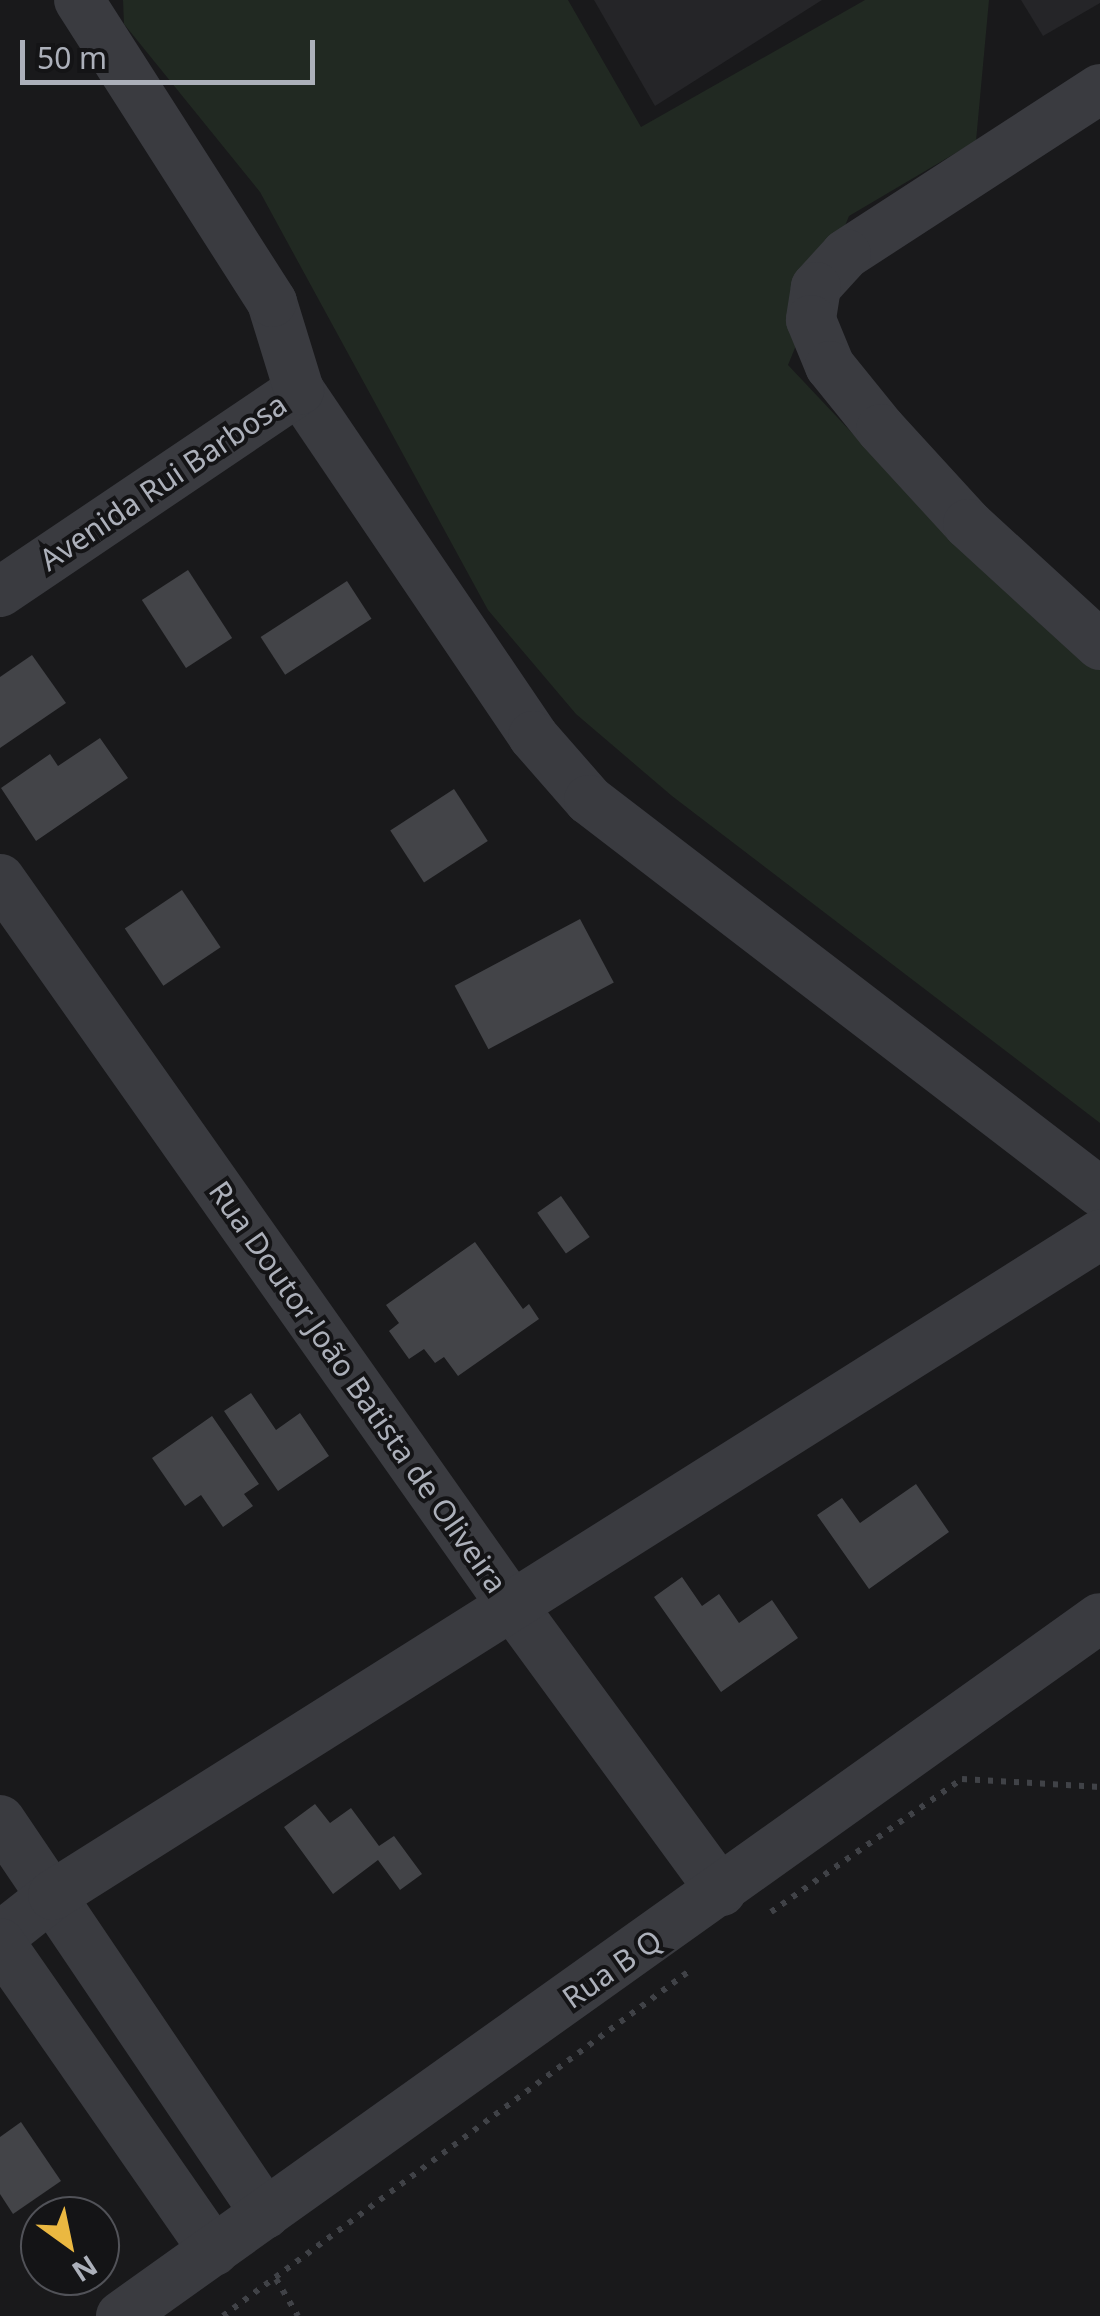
<!DOCTYPE html>
<html>
<head>
<meta charset="utf-8">
<style>
	body { margin:0 }
	#map { position:relative; width:1100px; height:2316px; overflow:hidden; background:#19191b; font-family:"Noto Sans",sans-serif }
	div>[style] { position:absolute }
	[style*='--x'] { left:calc(var(--x)*1px); top:calc(var(--y)*1px); width:calc(var(--w)*1px); rotate:calc(var(--a)*1deg) }
	.built>* { inset:0; background:#252528 }
	.green>* { inset:0; background:#212922 }
	.building>* { inset:0; background:#434448; transform-origin:0 0 }
	.path>* { height:6px; margin-top:-3px; transform-origin:0; background:repeating-linear-gradient(90deg,#404247 0 5px,transparent 0 13px) }
	.minor>* { height:50px; margin:-25px; padding:0 25px; transform-origin:25px; border-radius:25px; background:#3a3b40 }
	span { translate:-50% -50%; white-space:nowrap; text-align:center; line-height:1.15; -webkit-text-stroke:8px #141416; paint-order:stroke }
	.street-label { font-size:30px; color:#acb0ba }
	.north { position:absolute; left:20px; top:2196px; width:100px; height:100px; box-sizing:border-box; background:#141416; border:2px solid #515258; border-radius:50%; rotate:147deg; font-size:28px; font-weight:700; line-height:40px; text-align:center; color:#acb0ba }
	.north::after { content:''; display:block; margin:auto; width:35px; height:45px; background:#ebb841; clip-path:polygon(50% 0,100% 100%,50% 72%,0 100%) }
	.scale { position:absolute; left:20px; top:40px; width:295px; height:45px; box-sizing:border-box; border:5px solid #acb0ba; border-top:0; padding-left:12px; font-size:30px; line-height:35px; white-space:nowrap; color:#acb0ba; -webkit-text-stroke:8px #141416; paint-order:stroke }
</style>
</head>
<body>
<div id="map">
	<div class="built">
		<div style="clip-path:polygon(594px 0,822px 0,655px 106px)"></div>
		<div style="clip-path:polygon(1021px 0,1100px 0,1100px 3px,1043px 36px)"></div>
	</div>
	<div class="green">
		<div style="clip-path:polygon(123px 0,568px 0,641px 127px,865px 0,989px 0,976px 141px,849px 216px,788px 365px,870px 452px,1100px 665px,1100px 1123px,672px 796px,576px 714px,488px 610px,260px 192px,124px 24px)"></div>
	</div>
	<div class="building">
		<div style="left:188px;top:570px;width:81px;height:55px;rotate:57deg"></div>
		<div style="left:347px;top:581px;width:45px;height:103px;rotate:57deg"></div>
		<div style="clip-path:polygon(32px 655px,66px 703px,0 748px,0 677px)"></div>
		<div style="clip-path:polygon(100px 738px,128px 778px,36px 841px,1px 788px,50px 754px,58px 766px)"></div>
		<div style="left:454px;top:789px;width:62px;height:76px;rotate:57deg"></div>
		<div style="left:182px;top:890px;width:69px;height:69px;rotate:56deg"></div>
		<div style="left:580px;top:919px;width:72px;height:142px;rotate:62deg"></div>
		<div style="left:561px;top:1196px;width:50px;height:29px;rotate:55deg"></div>
		<div style="clip-path:polygon(475px 1242px,523px 1309px,529px 1304px,539px 1319px,458px 1376px,444px 1357px,435px 1363px,424px 1349px,409px 1359px,389px 1331px,399px 1323px,386px 1305px)"></div>
		<div style="clip-path:polygon(251px 1393px,276px 1430px,300px 1413px,329px 1456px,278px 1491px,224px 1411px)"></div>
		<div style="clip-path:polygon(212px 1416px,259px 1484px,244px 1494px,253px 1506px,223px 1527px,201px 1495px,185px 1506px,152px 1458px)"></div>
		<div style="clip-path:polygon(916px 1484px,949px 1532px,869px 1589px,817px 1515px,842px 1498px,860px 1523px)"></div>
		<div style="clip-path:polygon(682px 1577px,702px 1606px,719px 1594px,739px 1623px,772px 1600px,798px 1638px,721px 1692px,654px 1597px)"></div>
		<div style="clip-path:polygon(315px 1804px,330px 1823px,351px 1808px,379px 1846px,394px 1836px,422px 1874px,400px 1890px,378px 1860px,333px 1894px,284px 1827px)"></div>
		<div style="clip-path:polygon(21px 2122px,61px 2181px,13px 2214px,0 2194px,0 2137px)"></div>
	</div>
	<div class="path">
		<div style="--x:771;--y:1912;--w:233;--a:-34.9"></div>
		<div style="--x:962;--y:1779;--w:138;--a:3.3"></div>
		<div style="--x:276;--y:2279;--w:43;--a:59.3"></div>
		<div style="--x:223;--y:2316;--w:583;--a:-36.5"></div>
	</div>
	<div class="minor">
		<div style="--x:1100;--y:89;--w:303;--a:147"></div>
		<div style="--x:846;--y:254;--w:45;--a:132.3"></div>
		<div style="--x:816;--y:287;--w:33;--a:99"></div>
		<div style="--x:811;--y:320;--w:50;--a:67.6"></div>
		<div style="--x:830;--y:366;--w:81;--a:51"></div>
		<div style="--x:881;--y:429;--w:129;--a:47.5"></div>
		<div style="--x:968;--y:524;--w:179;--a:42.5"></div>
		<div style="--x:299;--y:390;--w:418;--a:55.9"></div>
		<div style="--x:533;--y:736;--w:85;--a:48.8"></div>
		<div style="--x:589;--y:800;--w:644;--a:37.49"></div>
		<div style="--x:0;--y:592;--w:361;--a:-34"></div>
		<div style="--x:299;--y:390;--w:92;--a:-107.1"></div>
		<div style="--x:272;--y:302;--w:358;--a:-122.6"></div>
		<div style="--x:0;--y:879;--w:887;--a:54.82"></div>
		<div style="--x:511;--y:1604;--w:356;--a:53.8"></div>
		<div style="--x:0;--y:1820;--w:475;--a:56"></div>
		<div style="--x:0;--y:1937;--w:68;--a:-38.4"></div>
		<div style="--x:53;--y:1895;--w:1238;--a:-32.23"></div>
		<div style="--x:0;--y:1943;--w:375;--a:55.2"></div>
		<div style="--x:121;--y:2316;--w:1202;--a:-35.49"></div>
	</div>
	<div class="street-label">
		<span style="left:163px;top:482px;rotate:-34deg">Avenida Rui Barbosa</span>
		<span style="left:358px;top:1387px;rotate:55deg">Rua Doutor João Batista de Oliveira</span>
		<span style="left:612px;top:1969px;rotate:-35deg">Rua B Q</span>
	</div>
	<div class="north">N</div>
	<div class="scale">50 m</div>
</div>
</body>
</html>
